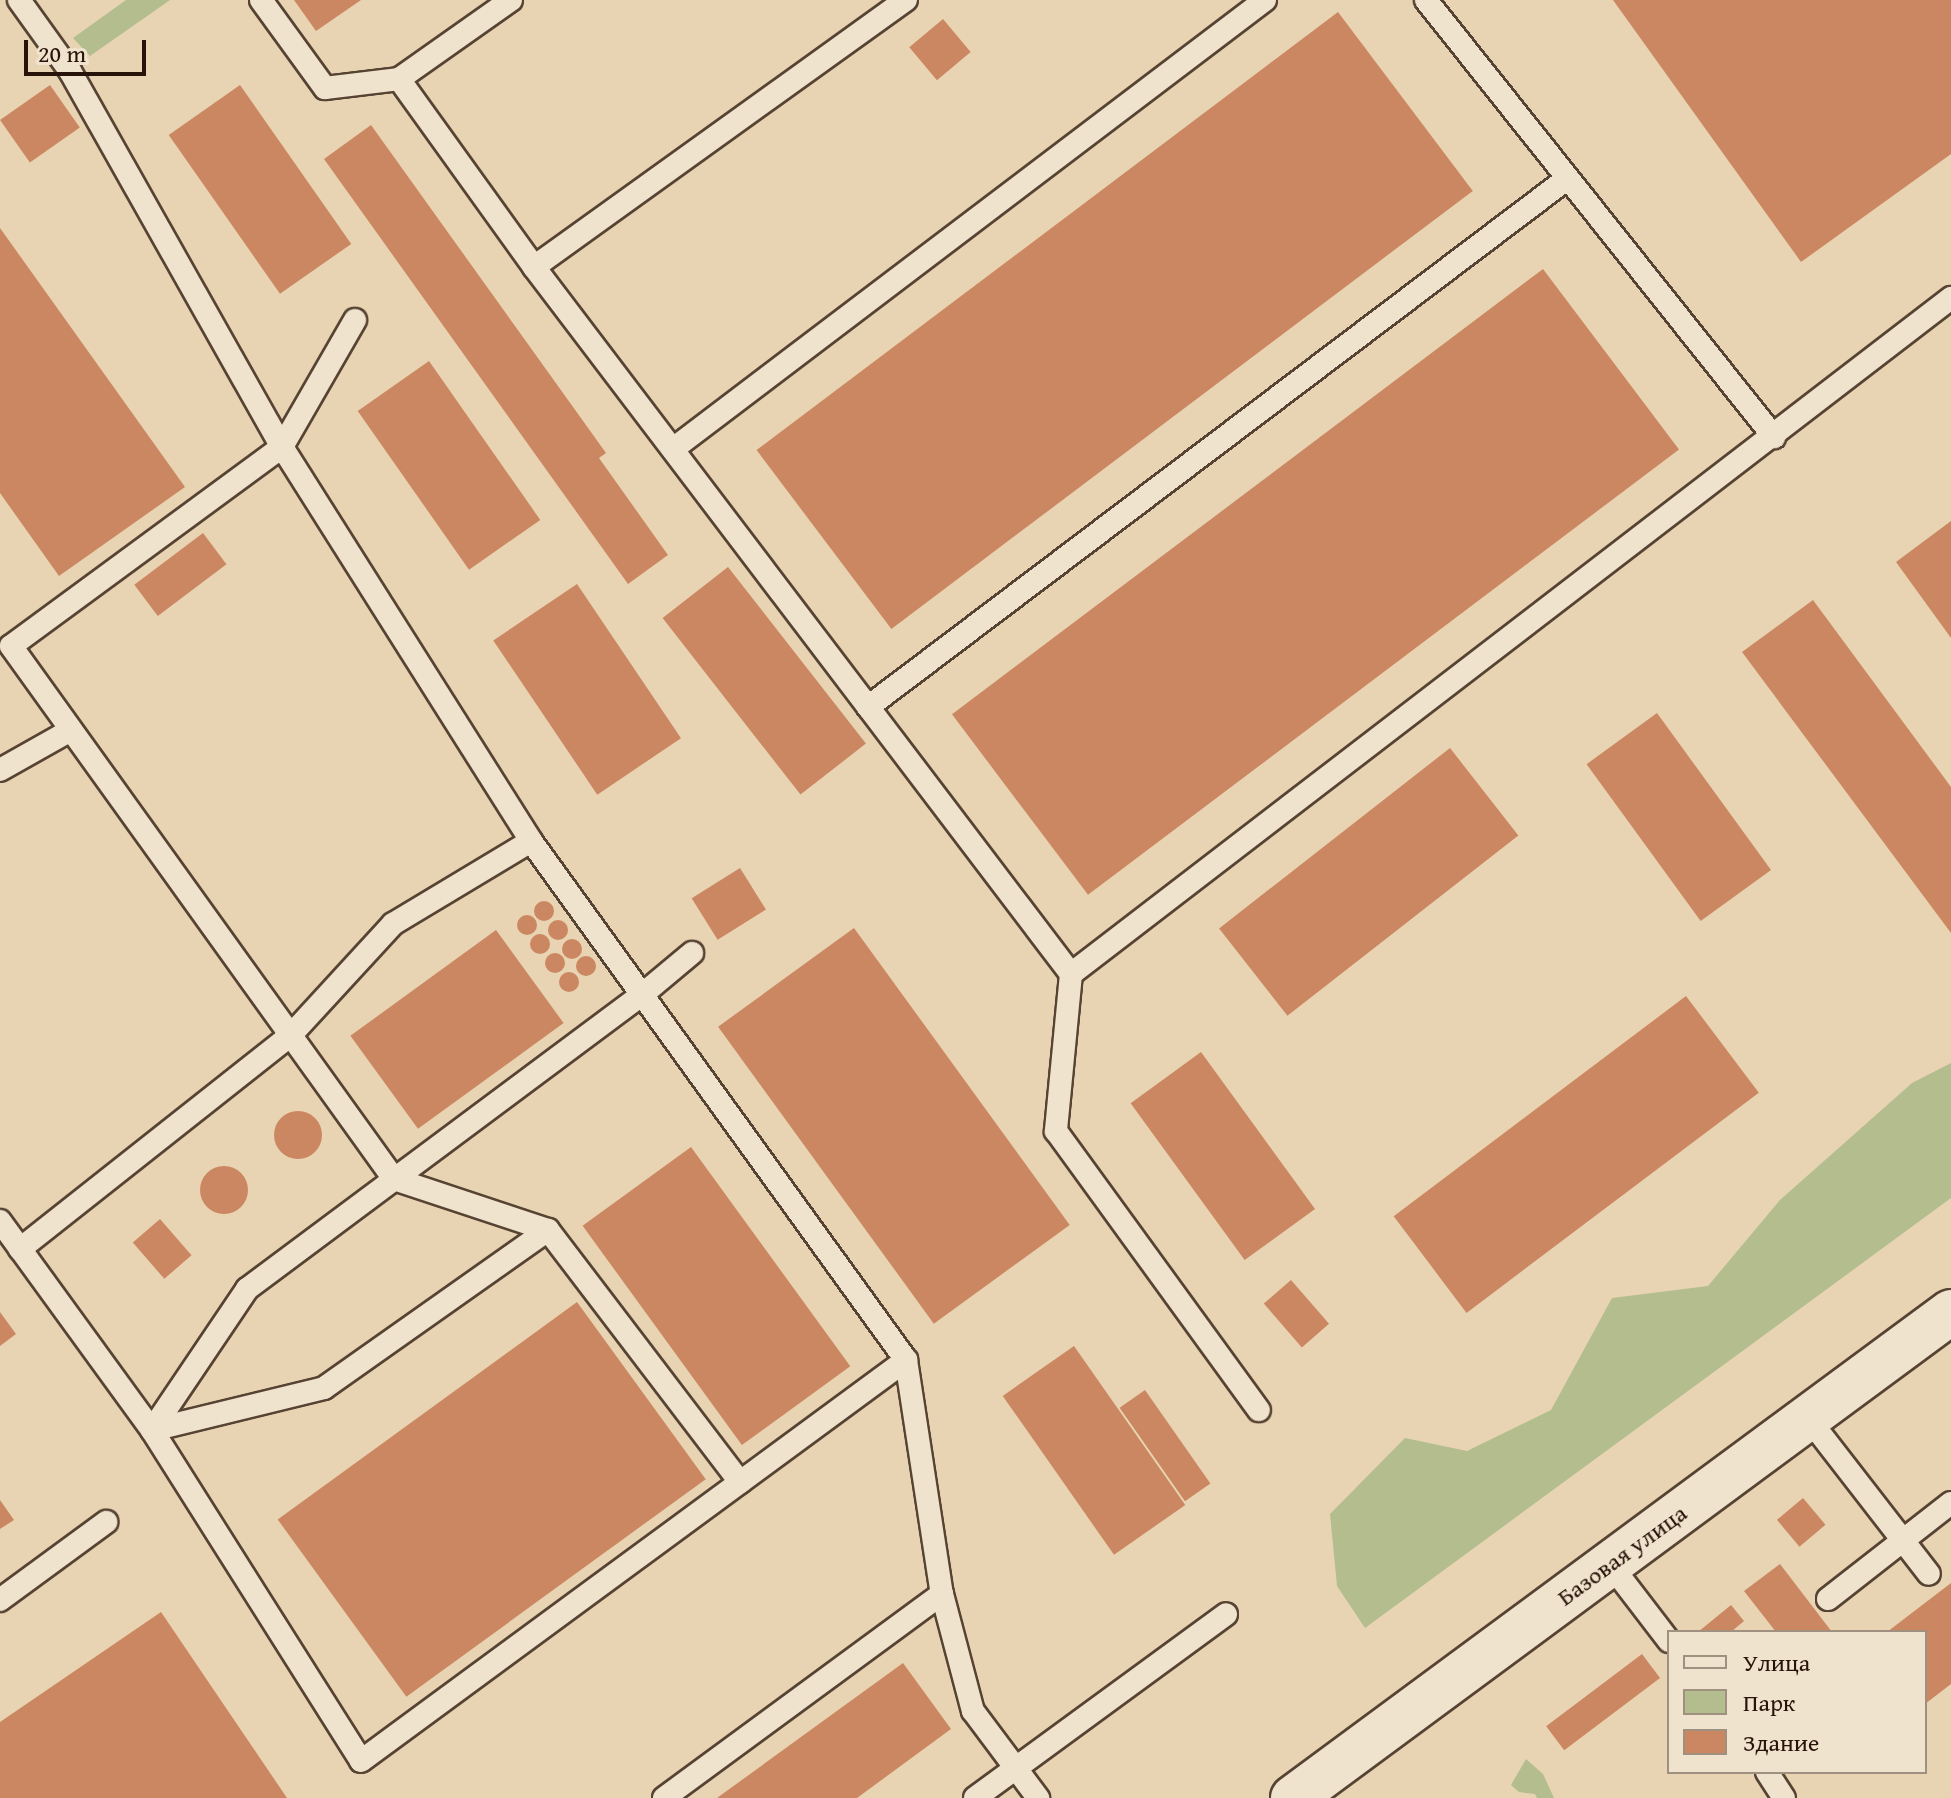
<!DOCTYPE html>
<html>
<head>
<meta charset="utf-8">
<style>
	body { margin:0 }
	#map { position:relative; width:1951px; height:1798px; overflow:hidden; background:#e8d4b2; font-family:"Gentium Book Plus",serif }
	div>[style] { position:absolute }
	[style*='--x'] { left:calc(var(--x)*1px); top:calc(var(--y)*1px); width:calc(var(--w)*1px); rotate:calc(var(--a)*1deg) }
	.green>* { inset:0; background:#b3bd8e }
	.building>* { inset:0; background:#cb8761; transform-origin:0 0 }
	.round { border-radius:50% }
	.roads { filter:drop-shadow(2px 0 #574333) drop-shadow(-2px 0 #574333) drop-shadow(0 2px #574333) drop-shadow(0 -2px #574333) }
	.lane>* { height:22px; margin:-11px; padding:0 11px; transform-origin:11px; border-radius:11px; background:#f0e3cd }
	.secondary>* { height:44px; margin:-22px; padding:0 22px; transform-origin:22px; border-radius:22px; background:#f0e3cd }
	span { translate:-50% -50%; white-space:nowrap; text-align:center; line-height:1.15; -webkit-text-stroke:8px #f0e3cd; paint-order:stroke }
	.street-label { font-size:24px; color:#271309 }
	.legend { position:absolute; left:1667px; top:1630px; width:260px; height:144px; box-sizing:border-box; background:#f0e3cd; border:2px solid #a0907f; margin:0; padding:10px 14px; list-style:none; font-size:24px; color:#271309 }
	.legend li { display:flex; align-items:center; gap:16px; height:40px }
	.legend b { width:40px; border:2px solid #a0907f }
	.scale { position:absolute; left:24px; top:40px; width:122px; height:36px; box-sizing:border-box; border:4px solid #271309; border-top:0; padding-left:10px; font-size:24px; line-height:28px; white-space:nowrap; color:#271309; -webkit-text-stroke:6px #f0e3cd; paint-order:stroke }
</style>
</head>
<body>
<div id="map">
	<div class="green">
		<div style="clip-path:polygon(126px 0,170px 0,90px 56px,73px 38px)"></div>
		<div style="clip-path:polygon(1951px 1063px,1951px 1198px,1365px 1628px,1337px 1586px,1330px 1514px,1405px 1438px,1467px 1451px,1551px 1410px,1612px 1298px,1708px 1286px,1780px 1200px,1912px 1083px)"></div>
		<div style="clip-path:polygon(1526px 1759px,1543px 1774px,1554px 1798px,1537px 1798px,1535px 1794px,1519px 1792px,1511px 1785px)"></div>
	</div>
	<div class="building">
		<div style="clip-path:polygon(294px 0,361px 0,316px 31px)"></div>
		<div style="clip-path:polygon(1613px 0,1951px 0,1951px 154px,1801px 262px)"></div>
		<div style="left:1338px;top:12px;width:224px;height:728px;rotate:53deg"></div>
		<div style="left:943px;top:19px;width:43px;height:44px;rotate:50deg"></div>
		<div style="left:50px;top:85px;width:52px;height:61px;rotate:55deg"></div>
		<div style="left:240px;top:85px;width:194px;height:87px;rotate:55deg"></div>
		<div style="clip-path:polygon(371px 125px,606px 453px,599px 458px,668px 555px,628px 584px,324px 159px)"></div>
		<div style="clip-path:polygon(0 228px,185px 487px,59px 576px,0 493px)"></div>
		<div style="left:1543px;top:269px;width:226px;height:740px;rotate:53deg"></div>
		<div style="left:429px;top:361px;width:194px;height:87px;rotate:55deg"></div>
		<div style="clip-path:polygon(1951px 521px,1951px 638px,1896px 562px)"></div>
		<div style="left:203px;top:533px;width:39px;height:86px;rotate:53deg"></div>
		<div style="left:728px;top:567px;width:224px;height:83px;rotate:52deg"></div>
		<div style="left:577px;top:584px;width:186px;height:101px;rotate:56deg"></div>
		<div style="clip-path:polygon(1813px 600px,1951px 787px,1951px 933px,1742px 652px)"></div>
		<div style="left:1657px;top:713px;width:194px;height:87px;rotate:54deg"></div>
		<div style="left:1450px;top:748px;width:111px;height:293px;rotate:52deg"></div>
		<div style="left:740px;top:868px;width:49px;height:57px;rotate:58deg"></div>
		<div class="round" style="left:534px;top:901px;width:20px;height:20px"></div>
		<div class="round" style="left:517px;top:915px;width:20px;height:20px"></div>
		<div class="round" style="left:548px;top:920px;width:20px;height:20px"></div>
		<div style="left:854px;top:928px;width:367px;height:168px;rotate:54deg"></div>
		<div style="left:496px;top:930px;width:115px;height:180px;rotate:54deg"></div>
		<div class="round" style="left:530px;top:934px;width:20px;height:20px"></div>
		<div class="round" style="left:562px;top:939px;width:20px;height:20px"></div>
		<div class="round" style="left:545px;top:953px;width:20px;height:20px"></div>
		<div class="round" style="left:576px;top:956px;width:20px;height:20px"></div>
		<div class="round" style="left:559px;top:972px;width:20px;height:20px"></div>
		<div style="left:1686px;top:996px;width:121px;height:366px;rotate:53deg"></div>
		<div style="left:1201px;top:1052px;width:194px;height:87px;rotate:54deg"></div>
		<div class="round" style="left:274px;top:1111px;width:48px;height:48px"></div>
		<div style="left:691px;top:1147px;width:271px;height:134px;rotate:54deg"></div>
		<div class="round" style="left:200px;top:1166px;width:48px;height:48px"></div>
		<div style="left:160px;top:1219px;width:48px;height:36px;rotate:49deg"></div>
		<div style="left:1291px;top:1280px;width:58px;height:36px;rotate:49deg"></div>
		<div style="left:577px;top:1302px;width:219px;height:370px;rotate:54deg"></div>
		<div style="clip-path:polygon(0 1312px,16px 1334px,0 1346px)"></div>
		<div style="left:1074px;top:1346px;width:194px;height:87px;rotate:55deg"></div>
		<div style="left:1145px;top:1390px;width:114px;height:31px;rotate:55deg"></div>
		<div style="left:1803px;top:1498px;width:35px;height:34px;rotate:50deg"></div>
		<div style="clip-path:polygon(0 1500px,14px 1520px,0 1529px)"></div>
		<div style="clip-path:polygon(1780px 1564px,1832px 1632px,1776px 1632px,1744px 1591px)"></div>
		<div style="clip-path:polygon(1951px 1583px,1951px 1684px,1925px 1704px,1925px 1632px,1887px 1632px)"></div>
		<div style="clip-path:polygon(1731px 1605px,1744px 1621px,1731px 1632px,1698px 1632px)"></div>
		<div style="clip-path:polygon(161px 1612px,287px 1798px,0 1798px,0 1722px)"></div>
		<div style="left:1642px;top:1654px;width:30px;height:120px;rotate:53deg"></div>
		<div style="clip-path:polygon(903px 1663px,951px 1729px,857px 1798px,717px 1798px)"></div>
	</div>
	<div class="roads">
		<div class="lane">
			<div style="--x:19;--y:0;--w:87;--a:54.3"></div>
			<div style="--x:70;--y:71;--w:432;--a:60.6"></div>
			<div style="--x:282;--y:447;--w:466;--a:57.7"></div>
			<div style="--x:531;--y:841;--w:640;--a:54.15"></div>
			<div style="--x:906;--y:1360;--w:237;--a:81.3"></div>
			<div style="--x:942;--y:1594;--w:121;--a:75.2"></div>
			<div style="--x:973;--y:1711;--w:109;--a:53.2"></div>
			<div style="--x:261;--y:0;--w:109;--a:54"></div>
			<div style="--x:325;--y:88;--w:75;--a:-6.9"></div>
			<div style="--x:399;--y:79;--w:137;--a:-35.2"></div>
			<div style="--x:1426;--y:0;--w:559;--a:51.47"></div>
			<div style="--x:399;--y:79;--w:231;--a:54.3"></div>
			<div style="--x:534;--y:267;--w:888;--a:52.78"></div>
			<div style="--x:1071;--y:974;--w:1110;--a:-37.53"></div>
			<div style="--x:534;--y:267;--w:458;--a:-35.7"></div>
			<div style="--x:355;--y:320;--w:146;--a:119.9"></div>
			<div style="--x:282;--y:447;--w:336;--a:143.7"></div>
			<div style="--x:11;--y:646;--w:656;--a:54.3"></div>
			<div style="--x:394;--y:1179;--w:162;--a:18.3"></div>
			<div style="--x:548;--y:1230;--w:317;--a:52.7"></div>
			<div style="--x:673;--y:449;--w:743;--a:-37.18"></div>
			<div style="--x:868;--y:707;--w:877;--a:-37.08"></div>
			<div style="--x:0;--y:770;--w:81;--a:-29.4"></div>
			<div style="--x:1071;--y:974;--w:158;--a:95.5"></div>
			<div style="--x:1056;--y:1131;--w:345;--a:54"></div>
			<div style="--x:0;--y:1221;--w:258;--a:54"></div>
			<div style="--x:152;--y:1430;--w:391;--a:57.7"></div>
			<div style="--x:361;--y:1761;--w:677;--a:-36.34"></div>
			<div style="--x:20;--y:1249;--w:344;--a:-38.3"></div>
			<div style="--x:290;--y:1036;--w:152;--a:-47.4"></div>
			<div style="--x:393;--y:924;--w:161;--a:-31"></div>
			<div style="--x:1808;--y:1418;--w:197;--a:52.2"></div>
			<div style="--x:152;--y:1430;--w:170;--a:-56"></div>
			<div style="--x:247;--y:1289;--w:494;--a:-36.7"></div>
			<div style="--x:643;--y:994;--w:64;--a:-39.9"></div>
			<div style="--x:152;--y:1430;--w:177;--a:-13.7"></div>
			<div style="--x:324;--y:1388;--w:274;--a:-35.2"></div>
			<div style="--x:1610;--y:1564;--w:97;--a:52.5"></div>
			<div style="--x:1828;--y:1599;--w:156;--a:-38"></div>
			<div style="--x:0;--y:1600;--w:132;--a:-36.3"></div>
			<div style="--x:1767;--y:1772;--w:31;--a:57"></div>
			<div style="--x:664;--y:1798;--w:345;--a:-36.3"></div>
			<div style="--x:975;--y:1798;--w:311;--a:-36.2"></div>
		</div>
		<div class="secondary">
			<div style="--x:1293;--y:1798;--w:818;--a:-36.45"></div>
		</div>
	</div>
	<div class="street-label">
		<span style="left:1622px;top:1555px;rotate:-36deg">Базовая улица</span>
	</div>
	<ul class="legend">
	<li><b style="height:10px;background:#f0e3cd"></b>Улица</li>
	<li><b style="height:22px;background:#b3bd8e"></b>Парк</li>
	<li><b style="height:22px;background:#cb8761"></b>Здание</li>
	</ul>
	<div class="scale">20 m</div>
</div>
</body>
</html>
